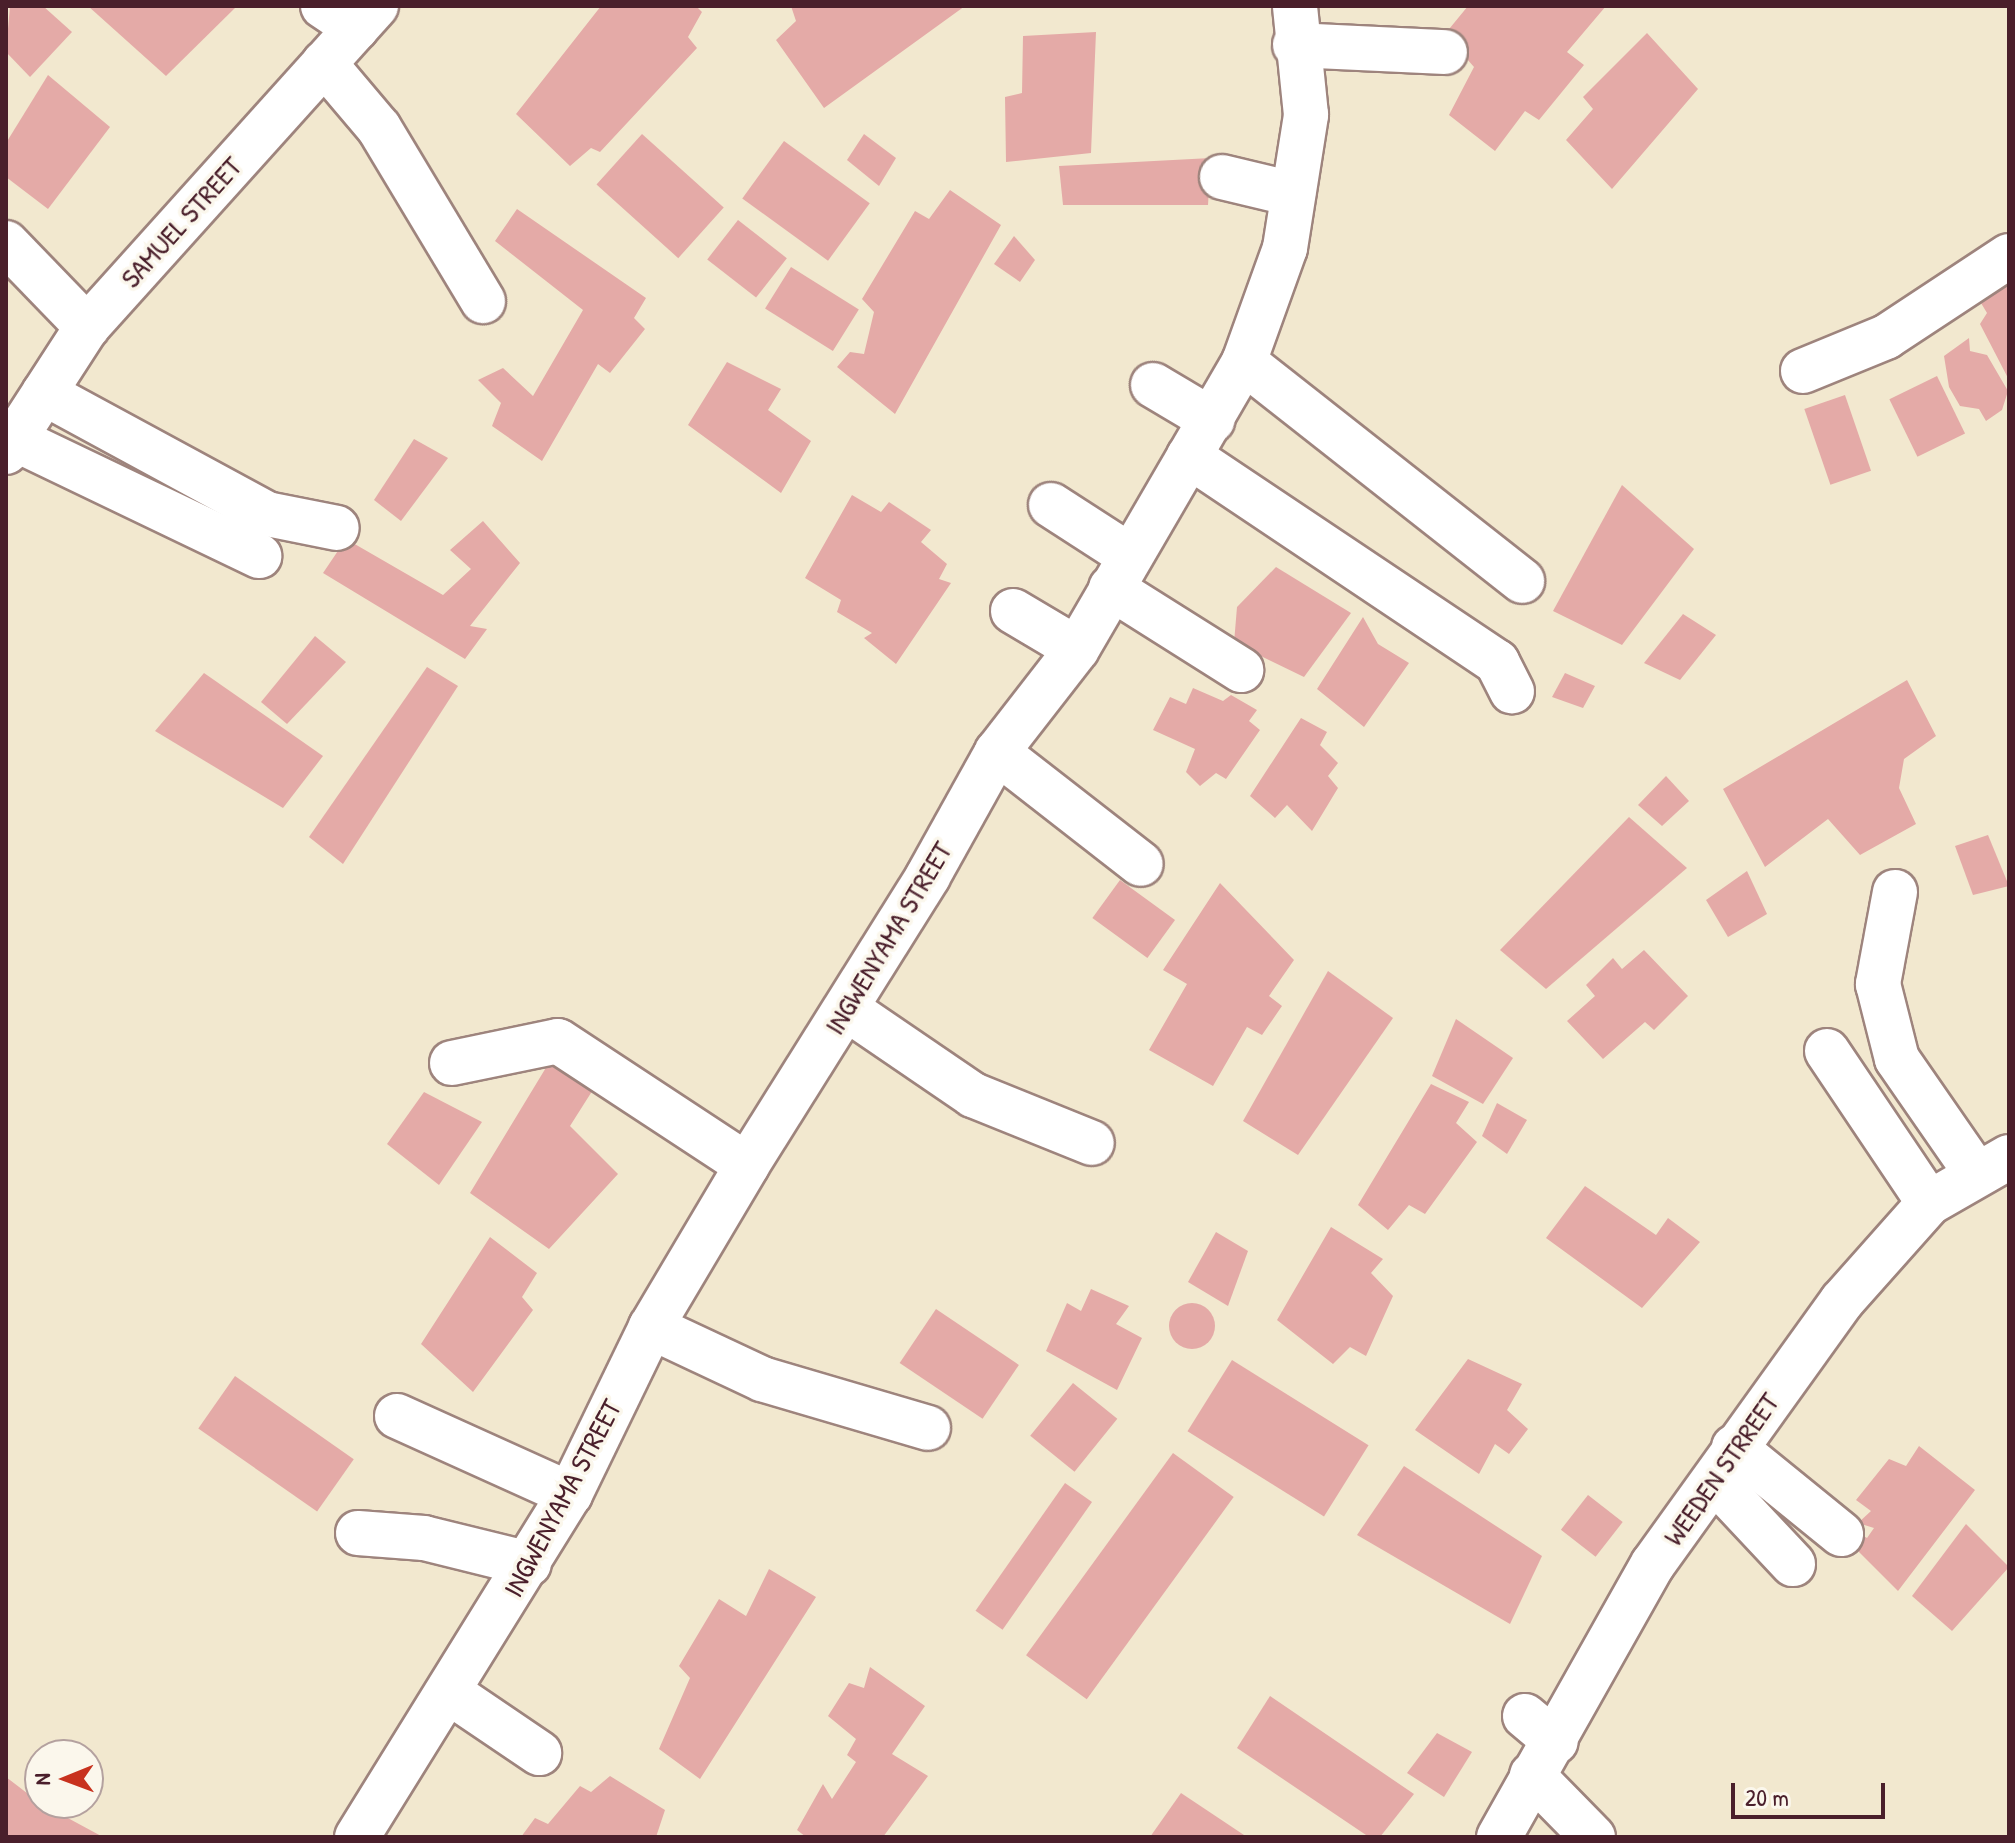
<!DOCTYPE html>
<html>
<head>
<meta charset="utf-8">
<style>
	body { margin:0 }
	#map { position:relative; width:2015px; height:1843px; overflow:hidden; background:#f2e8cf; font-family:"Patrick Hand",sans-serif }
	div>[style] { position:absolute }
	[style*='--x'] { left:calc(var(--x)*1px); top:calc(var(--y)*1px); width:calc(var(--w)*1px); rotate:calc(var(--a)*1deg) }
	.building>* { inset:0; background:#e4aaa7; transform-origin:0 0 }
	.round { border-radius:50% }
	.roads { filter:drop-shadow(2px 0 #9e847d) drop-shadow(-2px 0 #9e847d) drop-shadow(0 2px #9e847d) drop-shadow(0 -2px #9e847d) }
	.minor>* { height:44px; margin:-22px; padding:0 22px; transform-origin:22px; border-radius:22px; background:#fff }
	span { translate:-50% -50%; white-space:nowrap; text-align:center; line-height:1.15; -webkit-text-stroke:7px #fbf7ec; paint-order:stroke }
	.street-label { font-size:28px; color:#4a1f2b }
	.frame { position:absolute; inset:0; border:8px solid #4a1f2b; pointer-events:none }
	.north { position:absolute; left:24px; top:1739px; width:80px; height:80px; box-sizing:border-box; background:#fbf7ec; border:2px solid #b4a19f; border-radius:50%; rotate:269deg; font-size:22px; font-weight:700; line-height:32px; text-align:center; color:#4a1f2b }
	.north::after { content:''; display:block; margin:auto; width:28px; height:36px; background:#c8321e; clip-path:polygon(50% 0,100% 100%,50% 72%,0 100%) }
	.scale { position:absolute; left:1731px; top:1783px; width:154px; height:36px; box-sizing:border-box; border:4px solid #4a1f2b; border-top:0; padding-left:10px; font-size:24px; line-height:28px; white-space:nowrap; color:#4a1f2b; -webkit-text-stroke:6px #fbf7ec; paint-order:stroke }
</style>
</head>
<body>
<div id="map">
	<div class="building">
		<div style="clip-path:polygon(10px 6px,43px 6px,72px 32px,30px 77px,6px 52px)"></div>
		<div style="clip-path:polygon(88px 6px,237px 6px,166px 76px)"></div>
		<div style="clip-path:polygon(601px 6px,696px 6px,702px 12px,688px 37px,697px 48px,600px 152px,591px 148px,570px 166px,516px 114px)"></div>
		<div style="clip-path:polygon(791px 6px,965px 6px,824px 108px,776px 40px,796px 21px)"></div>
		<div style="clip-path:polygon(1468px 6px,1606px 6px,1567px 52px,1584px 65px,1539px 120px,1525px 111px,1495px 151px,1449px 115px,1474px 67px,1445px 34px)"></div>
		<div style="clip-path:polygon(1096px 32px,1091px 153px,1006px 162px,1005px 97px,1022px 93px,1023px 36px)"></div>
		<div style="clip-path:polygon(1647px 33px,1698px 89px,1612px 189px,1566px 140px,1593px 109px,1583px 97px)"></div>
		<div style="clip-path:polygon(48px 75px,110px 127px,48px 209px,6px 177px,6px 143px)"></div>
		<div style="left:642px;top:134px;width:110px;height:68px;rotate:42deg"></div>
		<div style="clip-path:polygon(864px 134px,896px 158px,879px 186px,847px 160px)"></div>
		<div style="left:784px;top:141px;width:106px;height:71px;rotate:36deg"></div>
		<div style="clip-path:polygon(1211px 158px,1208px 205px,1063px 205px,1059px 166px)"></div>
		<div style="clip-path:polygon(950px 190px,1001px 225px,895px 414px,837px 367px,850px 352px,864px 354px,874px 312px,862px 299px,915px 211px,929px 219px)"></div>
		<div style="clip-path:polygon(517px 209px,646px 298px,634px 318px,645px 329px,610px 373px,598px 364px,542px 461px,492px 426px,501px 403px,478px 380px,503px 368px,533px 396px,583px 310px,495px 241px)"></div>
		<div style="left:738px;top:220px;width:62px;height:50px;rotate:38deg"></div>
		<div style="clip-path:polygon(1014px 236px,1035px 260px,1020px 282px,994px 264px)"></div>
		<div style="left:791px;top:267px;width:80px;height:49px;rotate:32deg"></div>
		<div style="clip-path:polygon(2009px 284px,2009px 380px,1980px 324px,1987px 313px,1978px 298px)"></div>
		<div style="clip-path:polygon(1969px 338px,1970px 351px,1987px 355px,2008px 391px,2002px 410px,1986px 421px,1979px 409px,1960px 406px,1949px 387px,1944px 356px)"></div>
		<div style="clip-path:polygon(727px 362px,781px 389px,768px 410px,811px 441px,781px 493px,688px 425px)"></div>
		<div style="left:1937px;top:376px;width:64px;height:53px;rotate:64deg"></div>
		<div style="left:1845px;top:395px;width:80px;height:43px;rotate:71deg"></div>
		<div style="clip-path:polygon(414px 439px,448px 458px,401px 521px,374px 500px)"></div>
		<div style="clip-path:polygon(1622px 485px,1694px 549px,1622px 645px,1553px 611px)"></div>
		<div style="clip-path:polygon(852px 495px,881px 512px,889px 502px,931px 530px,921px 542px,947px 564px,939px 579px,951px 583px,896px 664px,864px 638px,872px 633px,837px 612px,841px 600px,805px 578px)"></div>
		<div style="clip-path:polygon(483px 521px,520px 563px,470px 626px,487px 629px,465px 659px,323px 573px,346px 539px,443px 595px,471px 569px,450px 550px)"></div>
		<div style="clip-path:polygon(1276px 567px,1351px 613px,1304px 677px,1234px 643px,1237px 607px)"></div>
		<div style="clip-path:polygon(1683px 614px,1716px 635px,1680px 680px,1644px 663px)"></div>
		<div style="clip-path:polygon(1363px 617px,1378px 644px,1409px 663px,1364px 727px,1317px 689px)"></div>
		<div style="clip-path:polygon(315px 636px,346px 662px,287px 724px,261px 702px)"></div>
		<div style="clip-path:polygon(427px 667px,458px 686px,343px 864px,309px 837px)"></div>
		<div style="clip-path:polygon(204px 673px,323px 756px,283px 808px,155px 731px)"></div>
		<div style="clip-path:polygon(1565px 673px,1595px 686px,1583px 708px,1552px 697px)"></div>
		<div style="clip-path:polygon(1907px 680px,1936px 736px,1904px 759px,1899px 788px,1916px 824px,1860px 855px,1828px 819px,1765px 867px,1723px 789px)"></div>
		<div style="clip-path:polygon(1193px 688px,1223px 701px,1231px 695px,1257px 710px,1249px 721px,1260px 730px,1226px 779px,1216px 773px,1200px 786px,1186px 772px,1195px 749px,1153px 730px,1170px 697px,1186px 704px)"></div>
		<div style="clip-path:polygon(1301px 718px,1327px 732px,1320px 745px,1338px 763px,1328px 776px,1338px 788px,1312px 831px,1287px 805px,1275px 818px,1250px 796px)"></div>
		<div style="clip-path:polygon(1666px 776px,1689px 801px,1662px 826px,1638px 805px)"></div>
		<div style="clip-path:polygon(1629px 817px,1687px 868px,1546px 989px,1500px 950px)"></div>
		<div style="clip-path:polygon(1988px 835px,2009px 886px,1973px 895px,1955px 846px)"></div>
		<div style="clip-path:polygon(1747px 871px,1767px 914px,1728px 937px,1706px 900px)"></div>
		<div style="left:1120px;top:880px;width:68px;height:47px;rotate:36deg"></div>
		<div style="clip-path:polygon(1220px 883px,1294px 960px,1269px 996px,1282px 1006px,1262px 1035px,1247px 1027px,1213px 1086px,1149px 1050px,1187px 984px,1163px 970px)"></div>
		<div style="clip-path:polygon(1644px 950px,1688px 996px,1654px 1030px,1645px 1022px,1603px 1059px,1567px 1021px,1595px 996px,1586px 985px,1613px 958px,1622px 969px)"></div>
		<div style="clip-path:polygon(1328px 971px,1393px 1018px,1298px 1155px,1243px 1121px)"></div>
		<div style="clip-path:polygon(1456px 1019px,1513px 1058px,1483px 1104px,1432px 1076px)"></div>
		<div style="clip-path:polygon(550px 1061px,596px 1085px,570px 1126px,618px 1174px,549px 1249px,470px 1193px)"></div>
		<div style="clip-path:polygon(1431px 1084px,1469px 1102px,1456px 1123px,1477px 1142px,1425px 1214px,1409px 1205px,1388px 1230px,1358px 1205px)"></div>
		<div style="clip-path:polygon(424px 1092px,482px 1122px,439px 1185px,387px 1144px)"></div>
		<div style="clip-path:polygon(1497px 1103px,1527px 1120px,1507px 1154px,1482px 1136px)"></div>
		<div style="clip-path:polygon(1585px 1186px,1656px 1235px,1668px 1218px,1700px 1242px,1642px 1308px,1546px 1238px)"></div>
		<div style="clip-path:polygon(1331px 1227px,1383px 1259px,1371px 1273px,1393px 1296px,1366px 1356px,1350px 1347px,1333px 1364px,1277px 1320px)"></div>
		<div style="clip-path:polygon(1216px 1232px,1248px 1251px,1228px 1306px,1188px 1282px)"></div>
		<div style="clip-path:polygon(490px 1237px,537px 1273px,522px 1297px,533px 1310px,473px 1392px,421px 1344px)"></div>
		<div style="clip-path:polygon(1091px 1289px,1129px 1306px,1116px 1324px,1142px 1338px,1117px 1390px,1046px 1351px,1067px 1303px,1081px 1311px)"></div>
		<div class="round" style="left:1169px;top:1303px;width:46px;height:46px"></div>
		<div style="left:936px;top:1309px;width:100px;height:65px;rotate:34deg"></div>
		<div style="clip-path:polygon(1468px 1359px,1522px 1384px,1507px 1410px,1528px 1429px,1509px 1454px,1495px 1444px,1479px 1474px,1415px 1430px)"></div>
		<div style="left:1232px;top:1360px;width:161px;height:84px;rotate:32deg"></div>
		<div style="left:235px;top:1376px;width:145px;height:64px;rotate:35deg"></div>
		<div style="left:1073px;top:1383px;width:57px;height:68px;rotate:39deg"></div>
		<div style="clip-path:polygon(1919px 1446px,1975px 1490px,1898px 1591px,1848px 1541px,1857px 1532px,1867px 1538px,1874px 1528px,1858px 1523px,1871px 1511px,1856px 1500px,1889px 1459px,1906px 1466px)"></div>
		<div style="left:1173px;top:1453px;width:75px;height:250px;rotate:36deg"></div>
		<div style="clip-path:polygon(1404px 1466px,1542px 1556px,1510px 1624px,1357px 1535px)"></div>
		<div style="left:1065px;top:1483px;width:33px;height:156px;rotate:35deg"></div>
		<div style="left:1588px;top:1495px;width:44px;height:44px;rotate:38deg"></div>
		<div style="clip-path:polygon(1966px 1524px,2009px 1567px,1952px 1631px,1912px 1596px)"></div>
		<div style="clip-path:polygon(769px 1569px,816px 1597px,700px 1779px,659px 1749px,690px 1678px,679px 1666px,719px 1599px,746px 1616px)"></div>
		<div style="clip-path:polygon(870px 1667px,925px 1706px,892px 1754px,928px 1776px,883px 1837px,806px 1837px,797px 1830px,823px 1784px,832px 1799px,856px 1762px,847px 1755px,856px 1739px,828px 1716px,849px 1683px,864px 1688px)"></div>
		<div style="clip-path:polygon(1270px 1696px,1414px 1794px,1380px 1837px,1369px 1837px,1237px 1748px)"></div>
		<div style="clip-path:polygon(1437px 1733px,1472px 1752px,1444px 1797px,1407px 1773px)"></div>
		<div style="clip-path:polygon(610px 1776px,665px 1810px,656px 1837px,521px 1837px,535px 1818px,548px 1824px,580px 1786px,591px 1792px)"></div>
		<div style="clip-path:polygon(6px 1777px,40px 1803px,103px 1837px,6px 1837px)"></div>
		<div style="clip-path:polygon(1181px 1793px,1247px 1837px,1150px 1837px)"></div>
	</div>
	<div class="roads">
		<div class="minor">
			<div style="--x:323;--y:6;--w:40;--a:34"></div>
			<div style="--x:1295;--y:45;--w:150;--a:2.7"></div>
			<div style="--x:324;--y:63;--w:85;--a:49.8"></div>
			<div style="--x:379;--y:128;--w:202;--a:59"></div>
			<div style="--x:1222;--y:177;--w:73;--a:13.5"></div>
			<div style="--x:6;--y:243;--w:117;--a:46"></div>
			<div style="--x:1244;--y:362;--w:354;--a:38.2"></div>
			<div style="--x:1803;--y:371;--w:90;--a:-22.3"></div>
			<div style="--x:1886;--y:337;--w:147;--a:-33.4"></div>
			<div style="--x:1153;--y:385;--w:69;--a:30.7"></div>
			<div style="--x:44;--y:393;--w:254;--a:28.5"></div>
			<div style="--x:267;--y:514;--w:71;--a:11.3"></div>
			<div style="--x:15;--y:439;--w:271;--a:25.6"></div>
			<div style="--x:6;--y:452;--w:149;--a:-57.1"></div>
			<div style="--x:87;--y:327;--w:432;--a:-48"></div>
			<div style="--x:1189;--y:456;--w:371;--a:33.8"></div>
			<div style="--x:1497;--y:662;--w:33;--a:63"></div>
			<div style="--x:1051;--y:505;--w:90;--a:32.8"></div>
			<div style="--x:1111;--y:588;--w:154;--a:32.2"></div>
			<div style="--x:1013;--y:611;--w:74;--a:30.7"></div>
			<div style="--x:997;--y:752;--w:182;--a:37.9"></div>
			<div style="--x:1895;--y:892;--w:94;--a:100.5"></div>
			<div style="--x:1878;--y:984;--w:77;--a:75.8"></div>
			<div style="--x:1897;--y:1059;--w:139;--a:55.3"></div>
			<div style="--x:847;--y:1009;--w:153;--a:34.3"></div>
			<div style="--x:973;--y:1095;--w:128;--a:22"></div>
			<div style="--x:1827;--y:1051;--w:183;--a:56.1"></div>
			<div style="--x:452;--y:1063;--w:108;--a:-11.7"></div>
			<div style="--x:558;--y:1041;--w:226;--a:33.3"></div>
			<div style="--x:651;--y:1327;--w:123;--a:25.1"></div>
			<div style="--x:762;--y:1379;--w:173;--a:16.4"></div>
			<div style="--x:397;--y:1416;--w:190;--a:24.3"></div>
			<div style="--x:1734;--y:1447;--w:138;--a:39.1"></div>
			<div style="--x:1715;--y:1481;--w:114;--a:46.8"></div>
			<div style="--x:358;--y:1533;--w:66;--a:4.3"></div>
			<div style="--x:424;--y:1538;--w:108;--a:13.9"></div>
			<div style="--x:449;--y:1692;--w:109;--a:34.1"></div>
			<div style="--x:1525;--y:1716;--w:40;--a:40"></div>
			<div style="--x:1532;--y:1775;--w:87;--a:45.5"></div>
			<div style="--x:357;--y:1837;--w:404;--a:-58.2"></div>
			<div style="--x:570;--y:1494;--w:186;--a:-64.1"></div>
			<div style="--x:651;--y:1327;--w:188;--a:-59.3"></div>
			<div style="--x:747;--y:1165;--w:341;--a:-57.9"></div>
			<div style="--x:928;--y:876;--w:142;--a:-60.9"></div>
			<div style="--x:997;--y:752;--w:130;--a:-52.2"></div>
			<div style="--x:1077;--y:649;--w:332;--a:-59.8"></div>
			<div style="--x:1244;--y:362;--w:121;--a:-70.2"></div>
			<div style="--x:1285;--y:248;--w:135;--a:-81"></div>
			<div style="--x:1306;--y:115;--w:110;--a:-95.8"></div>
			<div style="--x:1499;--y:1837;--w:313;--a:-60.6"></div>
			<div style="--x:1653;--y:1564;--w:324;--a:-54.3"></div>
			<div style="--x:1842;--y:1301;--w:131;--a:-48.4"></div>
			<div style="--x:1929;--y:1203;--w:92;--a:-29.9"></div>
		</div>
	</div>
	<div class="street-label">
		<span style="left:181px;top:222px;rotate:-48deg">SAMUEL STREET</span>
		<span style="left:888px;top:938px;rotate:-59deg">INGWENYAMA STREET</span>
		<span style="left:1721px;top:1469px;rotate:-55deg">WEEDEN STRREET</span>
		<span style="left:562px;top:1498px;rotate:-62deg">INGWENYAMA STREET</span>
	</div>
	<div class="frame"></div>
	<div class="north">N</div>
	<div class="scale">20 m</div>
</div>
</body>
</html>
